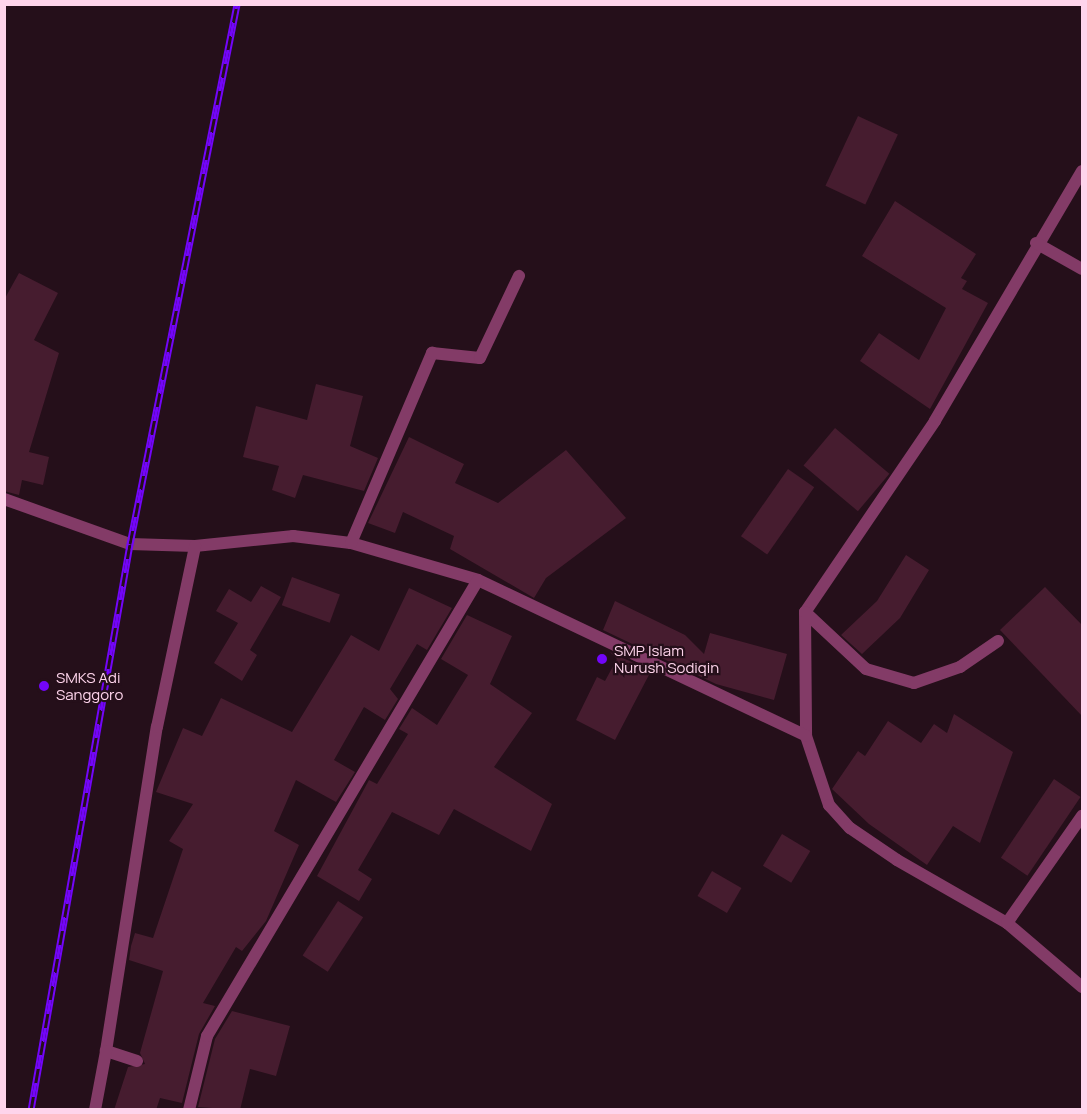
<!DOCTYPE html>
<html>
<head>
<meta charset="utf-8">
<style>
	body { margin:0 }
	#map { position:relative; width:1087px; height:1114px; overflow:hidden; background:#250f1a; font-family:Manrope,sans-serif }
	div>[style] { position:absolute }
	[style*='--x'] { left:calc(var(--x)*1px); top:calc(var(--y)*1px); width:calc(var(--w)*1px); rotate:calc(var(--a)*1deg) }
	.building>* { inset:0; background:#461c2f; transform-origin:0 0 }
	.minor>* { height:12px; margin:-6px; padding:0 6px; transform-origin:6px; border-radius:6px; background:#833b67 }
	.rail>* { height:7px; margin-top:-3.5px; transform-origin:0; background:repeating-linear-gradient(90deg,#250f1a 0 14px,#7305f9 0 28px); box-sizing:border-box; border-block:2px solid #7305f9 }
	.dots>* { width:16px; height:16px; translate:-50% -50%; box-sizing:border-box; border:3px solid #250f1a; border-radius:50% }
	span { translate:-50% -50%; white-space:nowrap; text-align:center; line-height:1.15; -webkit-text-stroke:4.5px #250f1a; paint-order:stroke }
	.poi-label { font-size:15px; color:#fed4eb }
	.left { translate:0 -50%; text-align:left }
	.frame { position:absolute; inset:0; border:6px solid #fed4eb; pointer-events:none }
</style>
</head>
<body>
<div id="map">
	<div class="building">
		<div style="left:858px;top:116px;width:44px;height:77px;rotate:25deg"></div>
		<div style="clip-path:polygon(895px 201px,976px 254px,961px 278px,967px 281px,962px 289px,988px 303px,930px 409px,860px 361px,879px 333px,919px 360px,946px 308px,862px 256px)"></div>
		<div style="clip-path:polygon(19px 273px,58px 293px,34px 340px,59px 353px,29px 452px,49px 457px,43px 485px,22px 480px,19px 495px,4px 491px,4px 300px)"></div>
		<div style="clip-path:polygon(316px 384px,363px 396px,350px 446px,378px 458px,364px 491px,303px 475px,295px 498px,272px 490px,279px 466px,243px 457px,256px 406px,307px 420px)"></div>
		<div style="left:835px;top:428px;width:71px;height:49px;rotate:40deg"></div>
		<div style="clip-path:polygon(409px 437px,464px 464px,455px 483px,498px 503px,566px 450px,626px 518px,546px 578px,534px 598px,450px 549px,454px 536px,403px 512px,395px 533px,368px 523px)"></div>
		<div style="left:788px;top:469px;width:32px;height:82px;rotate:35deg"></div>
		<div style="clip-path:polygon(906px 555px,929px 570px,900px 618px,862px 654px,841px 635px,877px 601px)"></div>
		<div style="left:292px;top:577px;width:51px;height:30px;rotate:20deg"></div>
		<div style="clip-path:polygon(261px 586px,281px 597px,250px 650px,257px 655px,242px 681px,214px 663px,238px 623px,216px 611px,229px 589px,251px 602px)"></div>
		<div style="clip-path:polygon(1045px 587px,1083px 626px,1083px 717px,1000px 630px)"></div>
		<div style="clip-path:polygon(409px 588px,452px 608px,427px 650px,417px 644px,390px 689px,398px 699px,385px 720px,364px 707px,334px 760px,355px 772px,336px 802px,296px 780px,274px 831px,299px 845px,266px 921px,242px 951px,236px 947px,203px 1003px,215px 1006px,199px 1034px,182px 1103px,160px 1098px,156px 1110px,114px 1110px,128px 1067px,145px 1064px,140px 1053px,163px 971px,129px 960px,131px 946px,135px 933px,153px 938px,183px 849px,169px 841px,193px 804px,156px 792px,183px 728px,202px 736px,221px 698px,292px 732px,351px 635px,379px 651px)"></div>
		<div style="clip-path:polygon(615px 601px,685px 635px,704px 654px,710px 633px,787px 654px,774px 700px,716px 684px,603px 630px)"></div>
		<div style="clip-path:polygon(467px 615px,512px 636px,490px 684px,532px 713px,494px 767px,552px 804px,531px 851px,454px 809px,439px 835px,392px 812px,358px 870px,372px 879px,359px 901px,317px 876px,369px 780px,377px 784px,408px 734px,399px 729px,412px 708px,437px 725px,468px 675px,441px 659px)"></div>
		<div style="clip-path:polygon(610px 652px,651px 671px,615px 740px,576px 720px,597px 677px,605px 681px,617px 659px)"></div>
		<div style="clip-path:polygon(954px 714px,1013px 752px,980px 843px,953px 826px,927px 865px,869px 824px,832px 789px,858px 751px,865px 756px,888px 721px,921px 743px,934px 724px,947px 733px)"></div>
		<div style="left:1054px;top:779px;width:32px;height:95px;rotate:34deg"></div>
		<div style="left:782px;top:834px;width:33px;height:37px;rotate:31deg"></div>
		<div style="left:712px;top:871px;width:34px;height:29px;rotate:30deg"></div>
		<div style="left:338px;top:901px;width:30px;height:65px;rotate:33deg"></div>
		<div style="clip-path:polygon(232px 1011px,290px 1026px,276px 1076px,250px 1069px,240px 1110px,198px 1107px,215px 1039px)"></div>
	</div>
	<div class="minor">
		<div style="--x:1082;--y:171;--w:290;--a:120.5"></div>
		<div style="--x:935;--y:421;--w:231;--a:124.2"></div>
		<div style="--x:805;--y:612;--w:124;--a:89.5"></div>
		<div style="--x:806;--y:736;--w:73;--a:71.6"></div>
		<div style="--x:829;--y:805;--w:31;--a:48"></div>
		<div style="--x:850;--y:828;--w:57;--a:34.2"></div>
		<div style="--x:897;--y:860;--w:127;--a:29.8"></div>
		<div style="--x:1007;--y:923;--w:99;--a:40.5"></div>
		<div style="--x:1036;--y:243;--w:53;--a:29.5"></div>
		<div style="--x:4;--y:499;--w:134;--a:19.7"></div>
		<div style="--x:130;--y:544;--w:65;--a:1.8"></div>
		<div style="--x:195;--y:546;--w:99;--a:-5.8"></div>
		<div style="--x:293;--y:536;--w:58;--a:6.9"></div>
		<div style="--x:351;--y:543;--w:132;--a:16.2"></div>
		<div style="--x:478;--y:580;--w:363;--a:25.4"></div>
		<div style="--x:351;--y:543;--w:207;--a:-66.9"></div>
		<div style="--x:432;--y:353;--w:48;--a:5.9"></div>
		<div style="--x:480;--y:358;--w:91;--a:-64.6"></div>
		<div style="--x:805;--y:612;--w:83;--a:43.1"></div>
		<div style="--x:866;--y:669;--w:50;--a:16.3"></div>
		<div style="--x:914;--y:683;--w:49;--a:-19.2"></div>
		<div style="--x:960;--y:667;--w:46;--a:-34.4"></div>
		<div style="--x:1007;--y:923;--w:131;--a:-55"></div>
		<div style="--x:137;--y:1061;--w:33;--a:-162"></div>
		<div style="--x:106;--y:1051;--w:328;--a:-81.1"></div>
		<div style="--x:157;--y:727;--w:185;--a:-78.1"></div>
		<div style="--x:95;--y:1110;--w:60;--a:-79.4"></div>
		<div style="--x:189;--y:1110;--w:76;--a:-76.3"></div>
		<div style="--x:207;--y:1036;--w:530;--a:-59.28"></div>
	</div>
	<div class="rail">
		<div style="--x:31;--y:1110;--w:575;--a:-80.08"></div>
		<div style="--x:130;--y:544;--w:550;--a:-78.79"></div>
	</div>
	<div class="dots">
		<div style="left:602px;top:659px;background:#7305f9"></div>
		<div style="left:44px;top:686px;background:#7305f9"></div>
	</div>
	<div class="poi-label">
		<span class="left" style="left:614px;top:659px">SMP Islam<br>Nurush Sodiqin</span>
		<span class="left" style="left:56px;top:686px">SMKS Adi<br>Sanggoro</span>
	</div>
	<div class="frame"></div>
</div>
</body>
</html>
